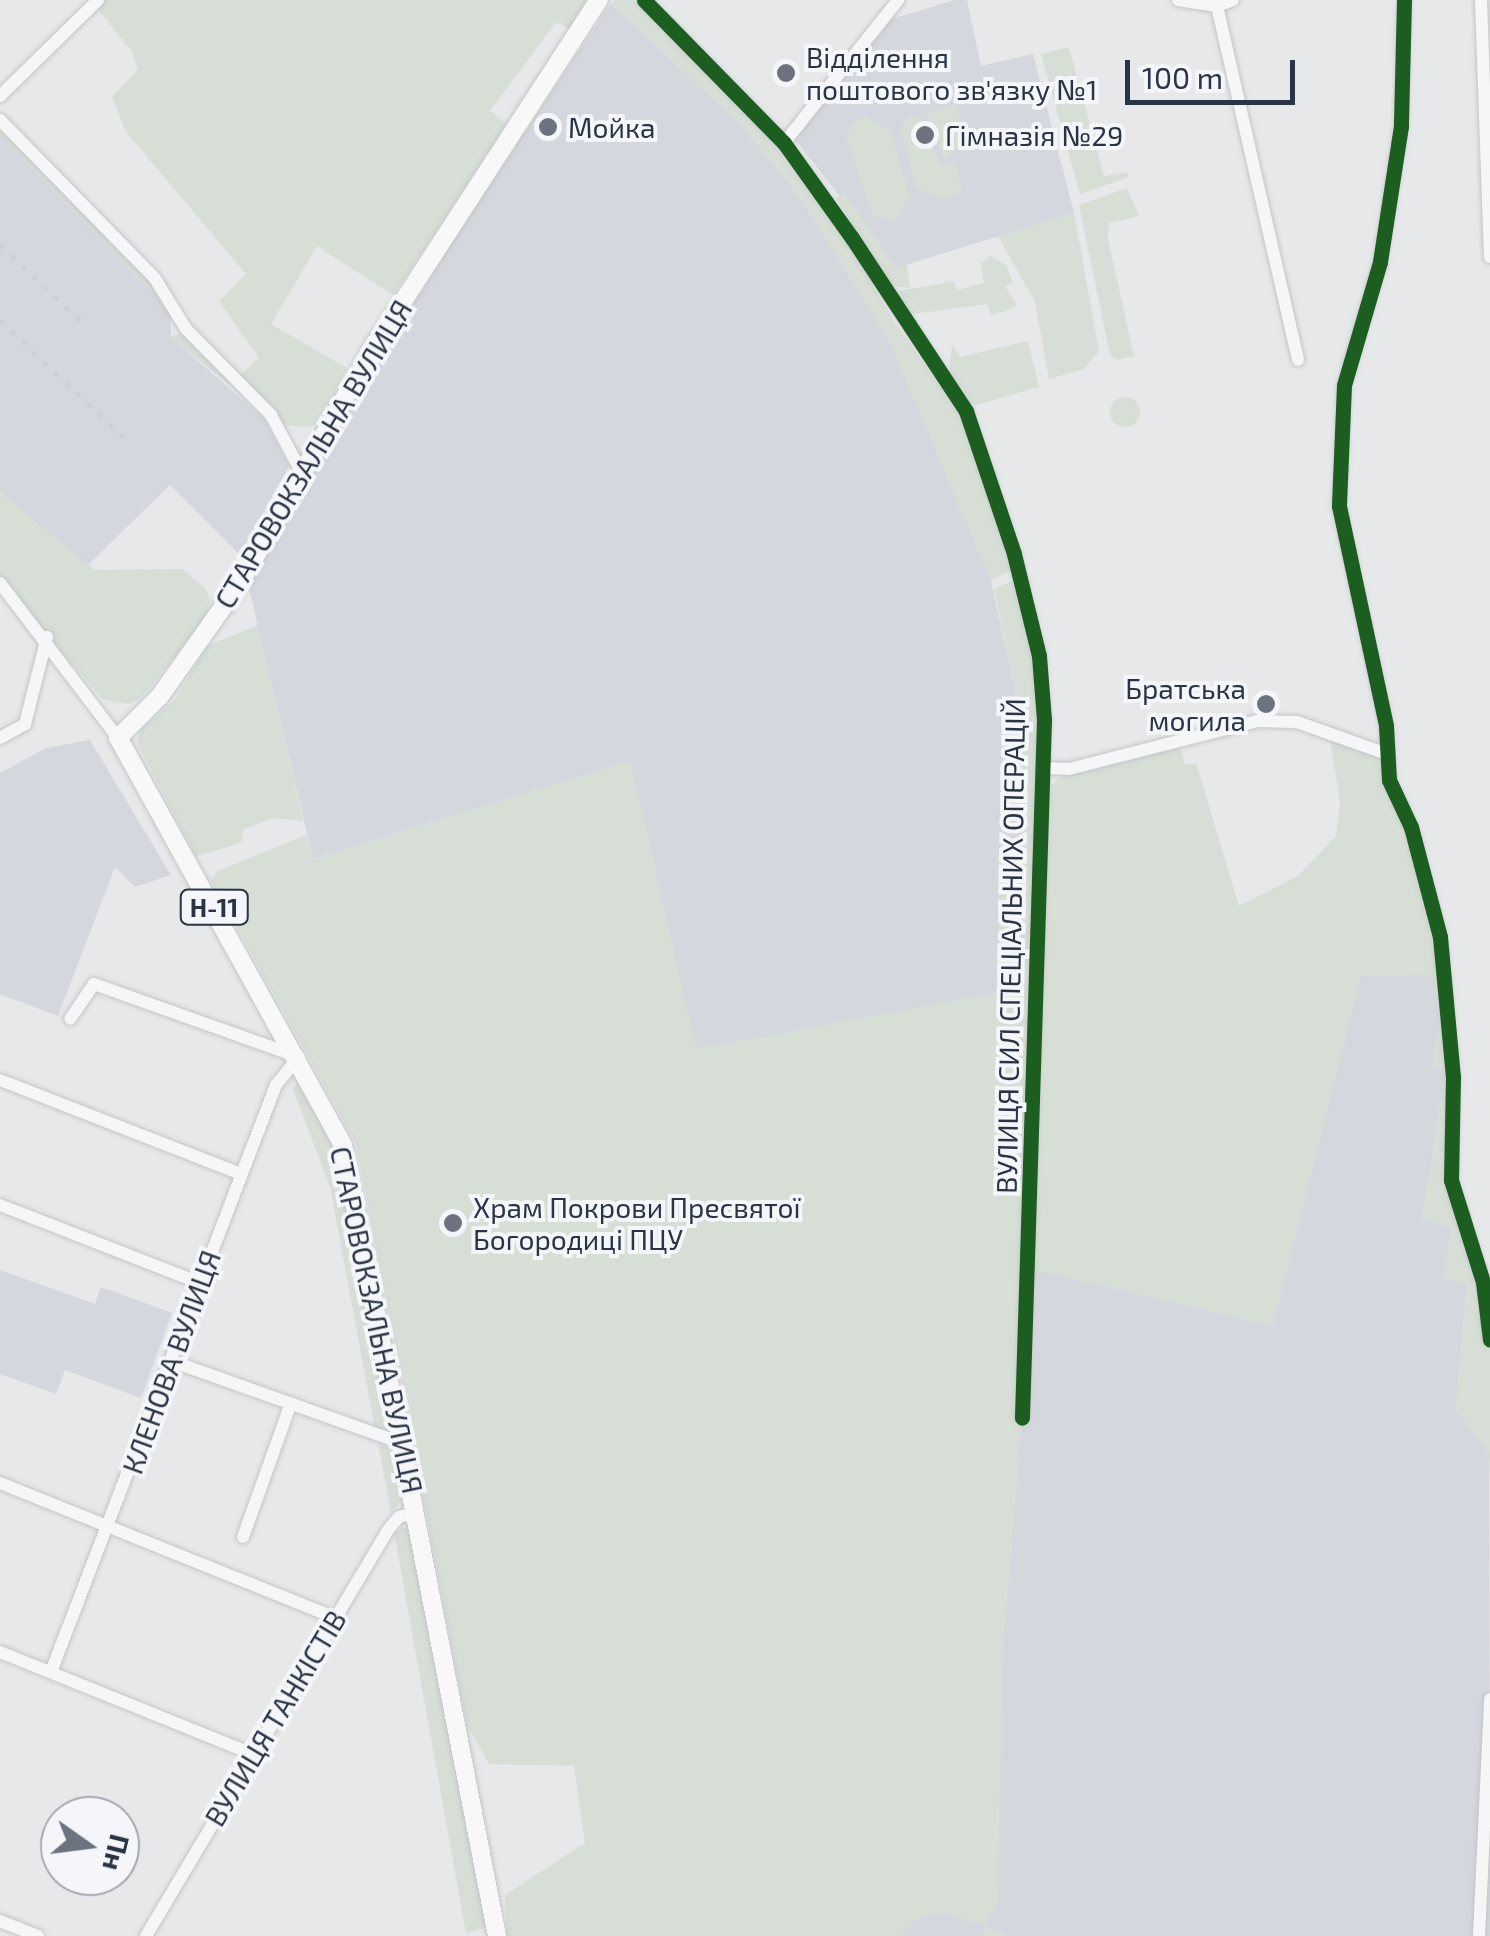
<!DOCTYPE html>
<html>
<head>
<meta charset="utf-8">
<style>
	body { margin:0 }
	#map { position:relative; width:1490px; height:1936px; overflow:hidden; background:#e6e8ea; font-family:"Exo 2",sans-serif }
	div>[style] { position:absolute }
	.built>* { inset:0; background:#d4d7dd }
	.green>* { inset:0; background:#d6ded6 }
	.round { border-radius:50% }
	.roads { filter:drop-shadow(0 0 2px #c4c6c8) drop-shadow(0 0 2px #c4c6c8) }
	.minor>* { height:12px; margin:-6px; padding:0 6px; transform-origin:6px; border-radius:6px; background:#f5f6f7 }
	.major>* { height:18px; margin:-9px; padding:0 9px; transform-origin:9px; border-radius:9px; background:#f8f8f8 }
	.rail>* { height:4px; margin-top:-2px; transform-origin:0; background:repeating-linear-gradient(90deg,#cecfd2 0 5px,transparent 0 15px) }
	.cycleway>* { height:15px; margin:-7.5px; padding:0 7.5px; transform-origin:7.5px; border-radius:7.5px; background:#1b5e20 }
	.dots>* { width:28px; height:28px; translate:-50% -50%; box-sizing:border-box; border:5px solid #f4f6f9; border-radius:50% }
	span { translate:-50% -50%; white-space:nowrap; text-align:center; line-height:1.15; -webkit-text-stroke:8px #f4f6f9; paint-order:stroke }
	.shield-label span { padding:2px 8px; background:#f4f6f9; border:2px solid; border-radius:8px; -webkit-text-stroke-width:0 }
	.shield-label { font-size:25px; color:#2b3445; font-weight:700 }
	.poi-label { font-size:28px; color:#2b3445 }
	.left { translate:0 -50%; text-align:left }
	.right { translate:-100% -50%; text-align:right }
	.street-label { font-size:28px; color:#2b3445 }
	.north { position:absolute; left:40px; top:1796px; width:100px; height:100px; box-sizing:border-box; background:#f4f6f9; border:2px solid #a4a8b1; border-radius:50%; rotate:104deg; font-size:28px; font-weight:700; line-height:40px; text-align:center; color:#2b3445 }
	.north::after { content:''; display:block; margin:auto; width:35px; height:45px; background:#6c737f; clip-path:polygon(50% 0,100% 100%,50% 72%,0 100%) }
	.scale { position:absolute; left:1125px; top:60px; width:170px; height:45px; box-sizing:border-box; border:5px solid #2b3445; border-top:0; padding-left:12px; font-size:30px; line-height:35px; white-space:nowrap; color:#2b3445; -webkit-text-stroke:8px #f4f6f9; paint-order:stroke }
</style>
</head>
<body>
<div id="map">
	<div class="built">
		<i style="clip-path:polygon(955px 0,967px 0,981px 66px,1033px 54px,1074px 213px,896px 268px,795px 139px,888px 20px)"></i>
		<i style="clip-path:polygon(611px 4px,742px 126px,800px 197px,889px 340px,949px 472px,991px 581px,1019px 708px,1023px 856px,997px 856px,1001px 992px,696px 1050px,630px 761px,313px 859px,248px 584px,372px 358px)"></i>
		<i style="clip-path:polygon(0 135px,170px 312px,171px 337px,264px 419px,289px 466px,240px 555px,170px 485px,87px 566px,0 492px)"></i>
		<i style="clip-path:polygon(90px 740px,171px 875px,135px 887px,115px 867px,58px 1016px,0 994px,0 773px,46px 748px)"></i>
		<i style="clip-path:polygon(1434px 974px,1439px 1019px,1433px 1068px,1446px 1071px,1422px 1218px,1452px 1228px,1443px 1278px,1467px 1284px,1456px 1410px,1489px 1452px,1490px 1936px,1006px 1936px,985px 1925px,984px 1936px,899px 1936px,916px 1919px,942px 1913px,984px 1924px,1028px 1268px,1273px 1326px,1361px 975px)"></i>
		<i style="clip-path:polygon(0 1270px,95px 1304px,101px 1287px,172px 1313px,141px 1398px,65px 1370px,56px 1394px,0 1374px)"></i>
	</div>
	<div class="green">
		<i style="clip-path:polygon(104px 0,589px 0,571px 30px,556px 22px,490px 111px,507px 125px,393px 295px,317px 246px,271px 324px,347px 368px,319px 424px,305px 427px,285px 425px,240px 375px,259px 358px,219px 301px,246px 274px,126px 132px,112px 97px,138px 70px,132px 52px,96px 7px)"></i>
		<i style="clip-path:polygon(615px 0,633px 0,751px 114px,849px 244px,894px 322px,960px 414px,1012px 569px,991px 581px,889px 341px,800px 197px,742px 126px,611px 4px)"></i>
		<i style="clip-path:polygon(1069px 47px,1104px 176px,1127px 172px,1129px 177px,1080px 194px,1041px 54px)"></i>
		<i style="clip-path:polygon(956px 104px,966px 140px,945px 160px,927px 113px)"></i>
		<i style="clip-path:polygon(921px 115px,940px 165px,956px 161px,962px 193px,941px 198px,917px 189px,901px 131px,906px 119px)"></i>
		<i style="clip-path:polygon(865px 117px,890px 130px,909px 196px,896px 222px,873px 216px,847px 141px,851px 123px)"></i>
		<i style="clip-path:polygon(0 125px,151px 279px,170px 312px,0 135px)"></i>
		<i style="clip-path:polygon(1127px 188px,1139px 216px,1109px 223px,1108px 239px,1134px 356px,1117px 360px,1110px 355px,1079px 205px)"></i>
		<i style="clip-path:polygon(844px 193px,896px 267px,907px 264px,910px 288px,890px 286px,836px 198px)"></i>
		<i style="clip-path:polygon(1074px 213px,1099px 351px,1084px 369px,1049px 379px,1035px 302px,998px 236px)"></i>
		<i style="clip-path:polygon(991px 256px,1006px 265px,1013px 283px,1005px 286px,1017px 305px,1006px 311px,991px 315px,987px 304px,913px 314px,894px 292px,954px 281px,957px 290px,984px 283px,981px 263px)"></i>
		<i style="clip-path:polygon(184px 332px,268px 416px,170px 337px)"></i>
		<i style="clip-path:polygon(1028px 341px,1039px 387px,976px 405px,964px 402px,948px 377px,952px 345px,960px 357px)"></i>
		<i class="round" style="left:1110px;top:397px;width:30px;height:30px"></i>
		<i style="clip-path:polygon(0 492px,95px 570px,182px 569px,205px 588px,210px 600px,204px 621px,142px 697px,129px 704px,104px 700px,0 583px)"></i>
		<i style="clip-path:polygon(1016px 579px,1035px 657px,1040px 721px,1022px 1418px,1002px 1663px,998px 1901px,985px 1924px,1006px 1936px,984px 1936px,984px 1924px,942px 1913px,916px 1919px,899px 1936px,507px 1936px,505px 1895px,585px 1843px,574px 1766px,489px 1764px,467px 1725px,356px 1143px,211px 880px,218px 871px,306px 835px,314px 859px,630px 761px,696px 1049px,1000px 992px,997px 855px,1023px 855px,1023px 777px,1019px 708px,994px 589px)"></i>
		<i style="clip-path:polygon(258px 625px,303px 821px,271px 818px,243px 830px,241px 843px,196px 856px,137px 743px,141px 729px,174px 701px,207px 646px)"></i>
		<i style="clip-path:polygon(1329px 733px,1384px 753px,1420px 859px,1447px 1004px,1451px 1180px,1473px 1246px,1490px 1340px,1490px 1480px,1489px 1452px,1456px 1410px,1467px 1284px,1443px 1278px,1452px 1228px,1422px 1218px,1446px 1071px,1433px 1069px,1439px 1019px,1433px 975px,1361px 976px,1273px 1326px,1032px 1269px,1050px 786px,1062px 776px,1180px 747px,1185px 765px,1196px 763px,1239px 906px,1298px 876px,1336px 836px,1340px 802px)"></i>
		<i style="clip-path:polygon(303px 1083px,334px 1137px,390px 1432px,375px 1429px,330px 1187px,292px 1087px)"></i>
		<i style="clip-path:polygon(378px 1443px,395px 1451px,406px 1497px,391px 1512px)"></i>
		<i style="clip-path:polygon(410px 1525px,488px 1927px,466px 1933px,394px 1532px)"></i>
	</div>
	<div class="roads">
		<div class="minor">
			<i style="left:644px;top:0;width:200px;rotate:45.6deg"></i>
			<i style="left:784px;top:143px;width:117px;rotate:54.4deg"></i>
			<i style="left:852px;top:238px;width:207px;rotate:56.6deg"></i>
			<i style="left:966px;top:411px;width:151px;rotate:71.4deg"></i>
			<i style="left:1014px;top:554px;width:105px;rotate:76.2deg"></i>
			<i style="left:1039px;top:656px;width:64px;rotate:85.5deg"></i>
			<i style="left:1044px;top:720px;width:698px;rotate:91.81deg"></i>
			<i style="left:1178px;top:0;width:39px;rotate:9deg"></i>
			<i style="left:1233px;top:0;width:17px;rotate:159deg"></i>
			<i style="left:1217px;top:6px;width:363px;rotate:77.1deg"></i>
			<i style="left:1404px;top:0;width:126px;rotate:91.4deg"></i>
			<i style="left:1401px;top:126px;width:138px;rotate:98.8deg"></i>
			<i style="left:1380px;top:262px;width:128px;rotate:106.3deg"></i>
			<i style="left:1344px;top:385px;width:121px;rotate:92.4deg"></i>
			<i style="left:1339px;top:506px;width:225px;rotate:77.9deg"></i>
			<i style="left:1386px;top:726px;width:54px;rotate:86.8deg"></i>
			<i style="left:1389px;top:780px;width:52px;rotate:64.9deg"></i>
			<i style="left:1411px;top:827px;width:114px;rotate:75.2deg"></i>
			<i style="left:1440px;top:937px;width:141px;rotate:84.7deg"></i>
			<i style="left:1453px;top:1077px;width:103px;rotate:91.1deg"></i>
			<i style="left:1451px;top:1180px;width:107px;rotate:72.6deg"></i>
			<i style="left:1483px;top:1282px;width:58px;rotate:83.1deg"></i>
			<i style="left:1481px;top:0;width:257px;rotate:88deg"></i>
			<i style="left:0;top:96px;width:137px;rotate:-44.4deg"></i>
			<i style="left:0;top:120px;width:220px;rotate:45.6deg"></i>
			<i style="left:154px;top:277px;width:61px;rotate:58.4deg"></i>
			<i style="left:186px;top:329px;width:121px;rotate:45.3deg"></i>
			<i style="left:271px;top:415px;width:70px;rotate:62deg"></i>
			<i style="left:784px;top:143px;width:183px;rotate:-51.4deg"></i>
			<i style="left:0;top:583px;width:195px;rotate:52.7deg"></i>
			<i style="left:0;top:738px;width:29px;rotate:-29deg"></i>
			<i style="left:25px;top:724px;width:90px;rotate:-75.8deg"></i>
			<i style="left:1044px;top:768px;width:25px;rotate:2deg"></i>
			<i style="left:1069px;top:769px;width:194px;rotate:-14.3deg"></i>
			<i style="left:1257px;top:721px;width:40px;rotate:1.4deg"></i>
			<i style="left:1297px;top:722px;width:92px;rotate:19.6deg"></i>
			<i style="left:0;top:1080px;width:259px;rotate:21.3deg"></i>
			<i style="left:0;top:1205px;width:215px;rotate:21.3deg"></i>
			<i style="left:174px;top:1362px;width:242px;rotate:19.6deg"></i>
			<i style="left:0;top:1483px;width:361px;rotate:21.9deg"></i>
			<i style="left:243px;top:1537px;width:142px;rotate:-70.3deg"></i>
			<i style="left:0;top:1652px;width:273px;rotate:22deg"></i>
			<i style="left:51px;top:1672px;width:629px;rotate:-69.03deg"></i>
			<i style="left:276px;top:1085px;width:36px;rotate:-51deg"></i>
			<i style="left:299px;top:1057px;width:218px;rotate:-160.4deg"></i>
			<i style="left:94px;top:984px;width:42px;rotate:124.4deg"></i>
			<i style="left:0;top:1921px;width:41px;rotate:21.5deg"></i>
			<i style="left:146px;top:1936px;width:473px;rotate:-59.2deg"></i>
			<i style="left:388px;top:1530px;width:17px;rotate:-50deg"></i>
			<i style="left:399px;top:1517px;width:18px;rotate:-16deg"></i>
			<i style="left:1479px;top:1936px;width:237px;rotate:-87.3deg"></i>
		</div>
		<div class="major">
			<i style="left:497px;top:1936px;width:806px;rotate:-101.02deg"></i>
			<i style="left:343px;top:1145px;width:465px;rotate:-118.9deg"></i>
			<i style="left:118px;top:738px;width:59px;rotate:-45deg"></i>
			<i style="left:160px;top:696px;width:142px;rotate:-54.7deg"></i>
			<i style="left:242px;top:580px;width:269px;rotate:-60.6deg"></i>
			<i style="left:374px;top:346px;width:413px;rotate:-57deg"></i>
		</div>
	</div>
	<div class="rail">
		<i style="left:0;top:245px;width:119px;rotate:43.6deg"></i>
		<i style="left:0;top:321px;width:176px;rotate:43.4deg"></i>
	</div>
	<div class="cycleway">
		<i style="left:644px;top:0;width:200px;rotate:45.6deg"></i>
		<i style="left:784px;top:143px;width:117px;rotate:54.4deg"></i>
		<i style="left:852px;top:238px;width:207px;rotate:56.6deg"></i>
		<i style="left:966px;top:411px;width:151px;rotate:71.4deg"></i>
		<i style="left:1014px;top:554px;width:105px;rotate:76.2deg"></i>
		<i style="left:1039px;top:656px;width:64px;rotate:85.5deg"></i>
		<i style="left:1044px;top:720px;width:698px;rotate:91.81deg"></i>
		<i style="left:1404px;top:0;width:126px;rotate:91.4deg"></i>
		<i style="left:1401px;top:126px;width:138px;rotate:98.8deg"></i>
		<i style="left:1380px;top:262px;width:128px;rotate:106.3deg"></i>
		<i style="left:1344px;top:385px;width:121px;rotate:92.4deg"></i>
		<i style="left:1339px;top:506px;width:225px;rotate:77.9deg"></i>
		<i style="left:1386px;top:726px;width:54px;rotate:86.8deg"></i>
		<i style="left:1389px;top:780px;width:52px;rotate:64.9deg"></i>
		<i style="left:1411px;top:827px;width:114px;rotate:75.2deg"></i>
		<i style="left:1440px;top:937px;width:141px;rotate:84.7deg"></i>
		<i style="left:1453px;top:1077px;width:103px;rotate:91.1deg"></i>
		<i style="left:1451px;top:1180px;width:107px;rotate:72.6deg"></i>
		<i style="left:1483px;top:1282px;width:58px;rotate:83.1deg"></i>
	</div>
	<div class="dots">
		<i style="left:786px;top:73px;background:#6c737f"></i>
		<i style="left:548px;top:127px;background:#6c737f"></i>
		<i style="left:925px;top:135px;background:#6c737f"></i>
		<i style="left:1266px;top:704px;background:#6c737f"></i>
		<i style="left:453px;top:1223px;background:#6c737f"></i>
	</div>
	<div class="shield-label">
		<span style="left:214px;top:907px">Н-11</span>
	</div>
	<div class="poi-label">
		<span class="left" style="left:806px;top:73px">Відділення<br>поштового зв'язку №1</span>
		<span class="left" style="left:568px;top:127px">Мойка</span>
		<span class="left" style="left:945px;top:135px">Гімназія №29</span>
		<span class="right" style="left:1246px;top:704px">Братська<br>могила</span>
		<span class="left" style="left:473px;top:1223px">Храм Покрови Пресвятої<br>Богородиці ПЦУ</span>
	</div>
	<div class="street-label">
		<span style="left:313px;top:454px;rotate:-59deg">СТАРОВОКЗАЛЬНА ВУЛИЦЯ</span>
		<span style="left:1010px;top:946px;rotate:-89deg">ВУЛИЦЯ СИЛ СПЕЦІАЛЬНИХ ОПЕРАЦІЙ</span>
		<span style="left:377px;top:1320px;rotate:78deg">СТАРОВОКЗАЛЬНА ВУЛИЦЯ</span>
		<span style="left:171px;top:1362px;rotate:-70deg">КЛЕНОВА ВУЛИЦЯ</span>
		<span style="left:275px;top:1718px;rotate:-59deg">ВУЛИЦЯ ТАНКІСТІВ</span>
	</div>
	<div class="north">Пн</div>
	<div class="scale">100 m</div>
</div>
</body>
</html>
